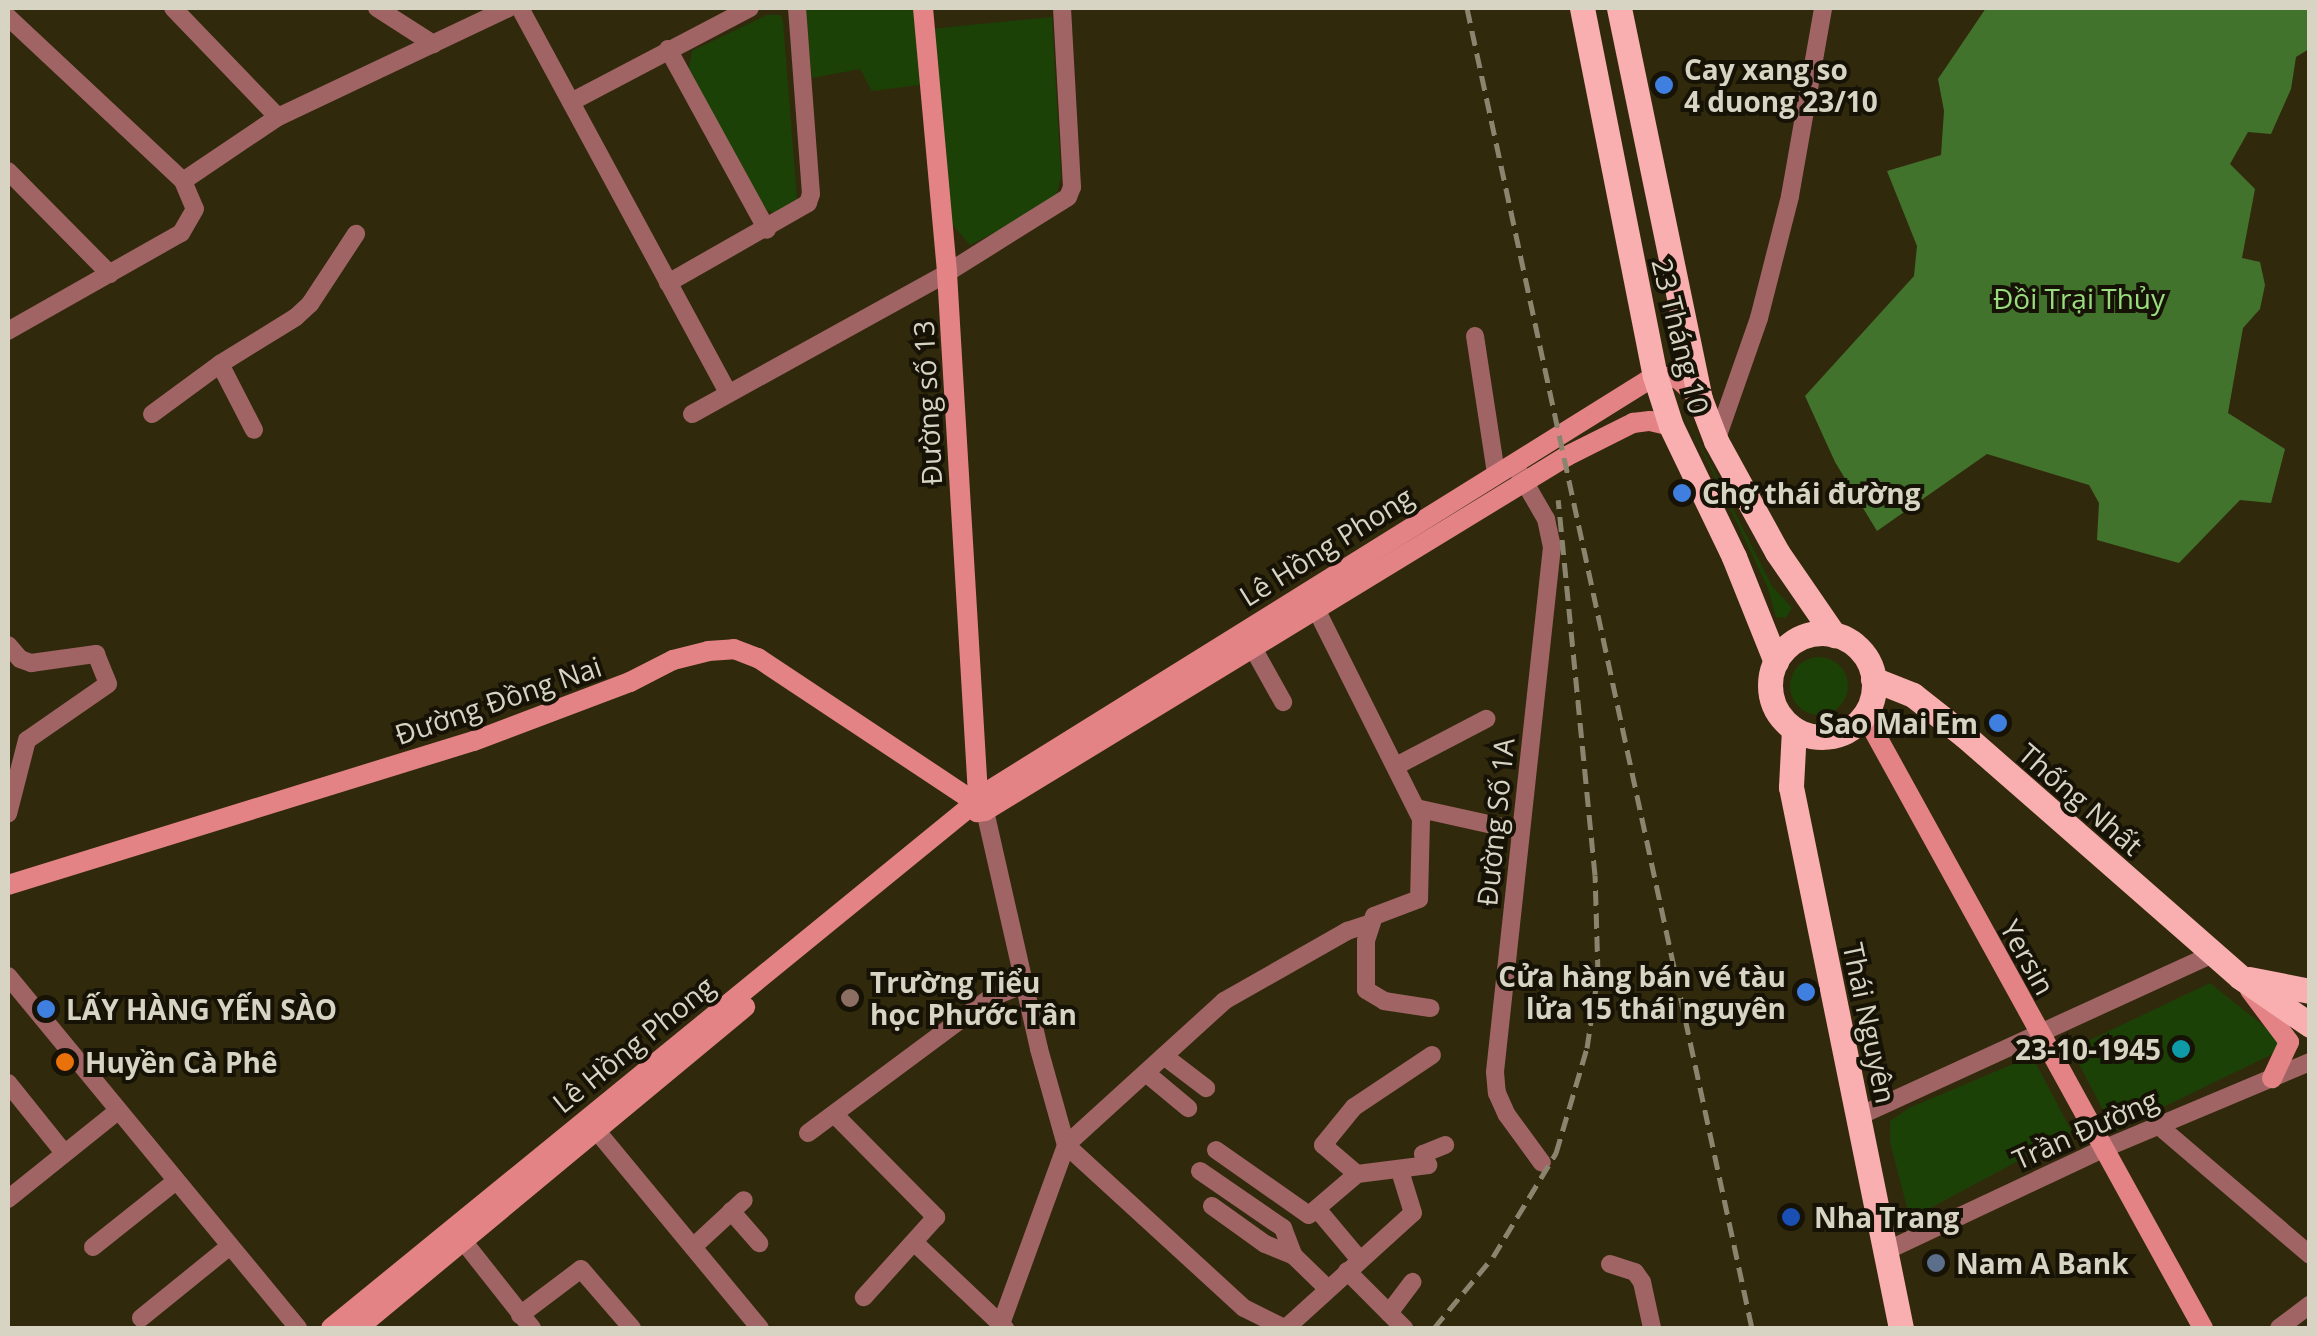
<!DOCTYPE html>
<html>
<head>
<meta charset="utf-8">
<style>
	body { margin:0 }
	#map { position:relative; width:2317px; height:1336px; overflow:hidden; background:#31290c; font-family:"Open Sans",sans-serif }
	div>[style] { position:absolute }
	.green>* { inset:0; background:#1c4107 }
	.round { border-radius:50% }
	.forest>* { inset:0; background:#42732d }
	.street>* { height:18px; margin:-9px; padding:0 9px; transform-origin:9px; border-radius:9px; background:#a06465 }
	.secondary>* { height:20px; margin:-10px; padding:0 10px; transform-origin:10px; border-radius:10px; background:#e38386 }
	.primary>* { height:25px; margin:-12.5px; padding:0 12.5px; transform-origin:12.5px; border-radius:12.5px; background:#f9aeaf }
	.primary>.ring { margin:-12.5px; padding:0; box-sizing:content-box; background:none; border:25px solid #f9aeaf; border-radius:50% }
	.rail>* { height:5px; margin-top:-2.5px; transform-origin:0; background:repeating-linear-gradient(90deg,#8b856f 0 15px,transparent 0 23px) }
	.dots>* { width:28px; height:28px; translate:-50% -50%; box-sizing:border-box; border:5px solid #161206; border-radius:50% }
	span { translate:-50% -50%; white-space:nowrap; text-align:center; line-height:1.15; -webkit-text-stroke:8px #161206; paint-order:stroke }
	.poi-label { font-size:28px; color:#d8d4c3; font-weight:700 }
	.left { translate:0 -50%; text-align:left }
	.right { translate:-100% -50%; text-align:right }
	.park-label { font-size:28px; color:#99dd7e }
	.street-label { font-size:28px; color:#d8d4c3 }
	.frame { position:absolute; inset:0; border:10px solid #d8d4c3; pointer-events:none }
</style>
</head>
<body>
<div id="map">
	<div class="green">
		<i style="clip-path:polygon(805px 8px,914px 8px,920px 85px,872px 91px,860px 69px,812px 78px)"></i>
		<i style="clip-path:polygon(767px 15px,781px 15px,783px 22px,797px 199px,773px 213px,764px 208px,688px 71px,692px 51px)"></i>
		<i style="clip-path:polygon(1052px 17px,1061px 176px,1055px 202px,970px 245px,949px 221px,929px 29px)"></i>
		<i style="clip-path:polygon(1680px 404px,1772px 586px,1792px 608px,1786px 618px,1776px 617px,1768px 588px)"></i>
		<i class="round" style="left:1790px;top:657px;width:58px;height:58px"></i>
		<i style="clip-path:polygon(2210px 983px,2289px 1046px,2114px 1131px,2071px 1049px)"></i>
		<i style="clip-path:polygon(2032px 1056px,2072px 1132px,1910px 1219px,1890px 1142px,1890px 1121px,1909px 1108px)"></i>
	</div>
	<div class="forest">
		<i style="clip-path:polygon(1986px 8px,2309px 8px,2309px 49px,2296px 57px,2291px 89px,2271px 134px,2248px 132px,2230px 164px,2255px 189px,2242px 258px,2260px 262px,2265px 285px,2260px 309px,2243px 328px,2228px 413px,2285px 449px,2271px 503px,2240px 500px,2179px 563px,2097px 540px,2099px 503px,2089px 485px,1987px 454px,1877px 531px,1835px 462px,1805px 396px,1914px 276px,1917px 246px,1887px 171px,1941px 155px,1944px 111px,1938px 79px)"></i>
	</div>
	<div class="street">
		<i style="left:173px;top:8px;width:151px;rotate:46.1deg"></i>
		<i style="left:377px;top:8px;width:67px;rotate:32.7deg"></i>
		<i style="left:520px;top:8px;width:438px;rotate:61.6deg"></i>
		<i style="left:8px;top:17px;width:240px;rotate:43.1deg"></i>
		<i style="left:183px;top:181px;width:30px;rotate:67deg"></i>
		<i style="left:195px;top:209px;width:28px;rotate:120deg"></i>
		<i style="left:181px;top:233px;width:199px;rotate:150.5deg"></i>
		<i style="left:668px;top:49px;width:206px;rotate:61.3deg"></i>
		<i style="left:571px;top:102px;width:202px;rotate:-27.7deg"></i>
		<i style="left:8px;top:171px;width:145px;rotate:45.3deg"></i>
		<i style="left:183px;top:181px;width:115px;rotate:-34deg"></i>
		<i style="left:278px;top:117px;width:255px;rotate:-25.3deg"></i>
		<i style="left:668px;top:283px;width:161px;rotate:-29.7deg"></i>
		<i style="left:808px;top:203px;width:9px;rotate:-72deg"></i>
		<i style="left:811px;top:194px;width:187px;rotate:-94.3deg"></i>
		<i style="left:1475px;top:336px;width:139px;rotate:81.3deg"></i>
		<i style="left:220px;top:364px;width:74px;rotate:62.7deg"></i>
		<i style="left:152px;top:414px;width:84px;rotate:-36.3deg"></i>
		<i style="left:220px;top:364px;width:89px;rotate:-31.7deg"></i>
		<i style="left:296px;top:317px;width:19px;rotate:-43deg"></i>
		<i style="left:310px;top:304px;width:84px;rotate:-56.7deg"></i>
		<i style="left:692px;top:414px;width:291px;rotate:-28.9deg"></i>
		<i style="left:947px;top:273px;width:143px;rotate:-32.1deg"></i>
		<i style="left:1068px;top:197px;width:11px;rotate:-68deg"></i>
		<i style="left:1072px;top:187px;width:179px;rotate:-93.2deg"></i>
		<i style="left:1716px;top:441px;width:130px;rotate:-70.7deg"></i>
		<i style="left:1759px;top:318px;width:126px;rotate:-75.7deg"></i>
		<i style="left:1790px;top:196px;width:191px;rotate:-80deg"></i>
		<i style="left:1517px;top:469px;width:58px;rotate:59.9deg"></i>
		<i style="left:1546px;top:519px;width:29px;rotate:78deg"></i>
		<i style="left:1552px;top:547px;width:528px;rotate:96.2deg"></i>
		<i style="left:1495px;top:1072px;width:21px;rotate:85deg"></i>
		<i style="left:1497px;top:1093px;width:24px;rotate:66deg"></i>
		<i style="left:1507px;top:1115px;width:59px;rotate:53.9deg"></i>
		<i style="left:1316px;top:609px;width:235px;rotate:63.4deg"></i>
		<i style="left:1421px;top:819px;width:80px;rotate:91.4deg"></i>
		<i style="left:1419px;top:899px;width:48px;rotate:159.3deg"></i>
		<i style="left:1374px;top:916px;width:26px;rotate:108deg"></i>
		<i style="left:1366px;top:941px;width:49px;rotate:90deg"></i>
		<i style="left:1366px;top:990px;width:21px;rotate:31deg"></i>
		<i style="left:1384px;top:1001px;width:47px;rotate:8.7deg"></i>
		<i style="left:8px;top:645px;width:18px;rotate:49deg"></i>
		<i style="left:20px;top:659px;width:12px;rotate:20deg"></i>
		<i style="left:31px;top:663px;width:66px;rotate:-7.9deg"></i>
		<i style="left:96px;top:654px;width:32px;rotate:68deg"></i>
		<i style="left:108px;top:684px;width:98px;rotate:145.3deg"></i>
		<i style="left:27px;top:740px;width:76px;rotate:104.4deg"></i>
		<i style="left:1253px;top:648px;width:62px;rotate:60.9deg"></i>
		<i style="left:1396px;top:766px;width:102px;rotate:-27.6deg"></i>
		<i style="left:1416px;top:808px;width:107px;rotate:12.5deg"></i>
		<i style="left:985px;top:811px;width:244px;rotate:77.2deg"></i>
		<i style="left:1039px;top:1049px;width:100px;rotate:74.3deg"></i>
		<i style="left:1066px;top:1145px;width:241px;rotate:42.5deg"></i>
		<i style="left:1244px;top:1308px;width:45px;rotate:26.6deg"></i>
		<i style="left:8px;top:976px;width:456px;rotate:50.5deg"></i>
		<i style="left:1432px;top:1055px;width:94px;rotate:146.3deg"></i>
		<i style="left:1354px;top:1107px;width:49px;rotate:129.2deg"></i>
		<i style="left:1323px;top:1145px;width:45px;rotate:40.5deg"></i>
		<i style="left:1357px;top:1174px;width:72px;rotate:-7.2deg"></i>
		<i style="left:1428px;top:1165px;width:12px;rotate:-114deg"></i>
		<i style="left:1423px;top:1154px;width:24px;rotate:-22deg"></i>
		<i style="left:1164px;top:1056px;width:53px;rotate:37.3deg"></i>
		<i style="left:1146px;top:1073px;width:55px;rotate:39.8deg"></i>
		<i style="left:8px;top:1083px;width:90px;rotate:51.3deg"></i>
		<i style="left:835px;top:1115px;width:144px;rotate:45.3deg"></i>
		<i style="left:936px;top:1217px;width:108px;rotate:132deg"></i>
		<i style="left:1859px;top:1116px;width:389px;rotate:-24.6deg"></i>
		<i style="left:2159px;top:1126px;width:199px;rotate:40.5deg"></i>
		<i style="left:596px;top:1130px;width:257px;rotate:50.4deg"></i>
		<i style="left:808px;top:1133px;width:227px;rotate:-36.6deg"></i>
		<i style="left:990px;top:998px;width:37px;rotate:-22deg"></i>
		<i style="left:1216px;top:1150px;width:113px;rotate:35deg"></i>
		<i style="left:1309px;top:1215px;width:63px;rotate:-40.5deg"></i>
		<i style="left:1200px;top:1171px;width:101px;rotate:34.5deg"></i>
		<i style="left:1283px;top:1228px;width:30px;rotate:69deg"></i>
		<i style="left:1294px;top:1256px;width:47px;rotate:44.1deg"></i>
		<i style="left:8px;top:1199px;width:141px;rotate:-38.7deg"></i>
		<i style="left:1212px;top:1206px;width:65px;rotate:35.6deg"></i>
		<i style="left:1265px;top:1244px;width:31px;rotate:22deg"></i>
		<i style="left:1318px;top:1210px;width:65px;rotate:50deg"></i>
		<i style="left:731px;top:1211px;width:43px;rotate:48.8deg"></i>
		<i style="left:464px;top:1242px;width:110px;rotate:51.7deg"></i>
		<i style="left:915px;top:1243px;width:124px;rotate:43.4deg"></i>
		<i style="left:93px;top:1247px;width:106px;rotate:-38.5deg"></i>
		<i style="left:693px;top:1247px;width:69px;rotate:-42.7deg"></i>
		<i style="left:1886px;top:1251px;width:240px;rotate:-25.2deg"></i>
		<i style="left:2103px;top:1149px;width:225px;rotate:-22.8deg"></i>
		<i style="left:1610px;top:1264px;width:26px;rotate:18deg"></i>
		<i style="left:1635px;top:1272px;width:12px;rotate:55deg"></i>
		<i style="left:1642px;top:1282px;width:47px;rotate:77.7deg"></i>
		<i style="left:1347px;top:1271px;width:81px;rotate:45deg"></i>
		<i style="left:1389px;top:1313px;width:39px;rotate:-53deg"></i>
		<i style="left:520px;top:1315px;width:76px;rotate:-37deg"></i>
		<i style="left:581px;top:1269px;width:78px;rotate:49.2deg"></i>
		<i style="left:141px;top:1318px;width:114px;rotate:-39deg"></i>
		<i style="left:1001px;top:1324px;width:190px;rotate:-70deg"></i>
		<i style="left:1066px;top:1145px;width:214px;rotate:-42.3deg"></i>
		<i style="left:1224px;top:1001px;width:142px;rotate:-29.6deg"></i>
		<i style="left:1347px;top:931px;width:23px;rotate:-18deg"></i>
		<i style="left:1286px;top:1328px;width:171px;rotate:-42.2deg"></i>
		<i style="left:1413px;top:1213px;width:44px;rotate:-107.2deg"></i>
		<i style="left:2279px;top:1328px;width:39px;rotate:-37deg"></i>
	</div>
	<div class="secondary">
		<i style="left:923px;top:8px;width:266px;rotate:84.8deg"></i>
		<i style="left:947px;top:273px;width:523px;rotate:86.6deg"></i>
		<i style="left:1865px;top:715px;width:700px;rotate:61.13deg"></i>
		<i style="left:982px;top:795px;width:793px;rotate:-31.91deg"></i>
		<i style="left:1655px;top:376px;width:22px;rotate:5deg"></i>
		<i style="left:1677px;top:378px;width:31px;rotate:42deg"></i>
		<i style="left:972px;top:805px;width:9px;rotate:54deg"></i>
		<i style="left:977px;top:812px;width:8px;rotate:-7deg"></i>
		<i style="left:985px;top:811px;width:682px;rotate:-31.38deg"></i>
		<i style="left:1567px;top:456px;width:74px;rotate:-26.6deg"></i>
		<i style="left:1633px;top:423px;width:17px;rotate:-7deg"></i>
		<i style="left:1650px;top:421px;width:22px;rotate:13deg"></i>
		<i style="left:8px;top:885px;width:488px;rotate:-17.2deg"></i>
		<i style="left:474px;top:741px;width:167px;rotate:-20.7deg"></i>
		<i style="left:630px;top:682px;width:48px;rotate:-27.1deg"></i>
		<i style="left:673px;top:660px;width:36px;rotate:-14deg"></i>
		<i style="left:708px;top:651px;width:26px;rotate:-4deg"></i>
		<i style="left:734px;top:649px;width:26px;rotate:21deg"></i>
		<i style="left:758px;top:658px;width:257px;rotate:33.6deg"></i>
		<i style="left:2250px;top:990px;width:65px;rotate:53.1deg"></i>
		<i style="left:2289px;top:1042px;width:40px;rotate:115deg"></i>
		<i style="left:331px;top:1328px;width:827px;rotate:-39.21deg"></i>
		<i style="left:972px;top:805px;width:12px;rotate:-59deg"></i>
		<i style="left:358px;top:1328px;width:503px;rotate:-39.67deg"></i>
	</div>
	<div class="primary">
		<i style="left:1582px;top:8px;width:375px;rotate:78.8deg"></i>
		<i style="left:1655px;top:376px;width:52px;rotate:72.3deg"></i>
		<i style="left:1671px;top:426px;width:145px;rotate:64.3deg"></i>
		<i style="left:1734px;top:557px;width:113px;rotate:68.2deg"></i>
		<i style="left:1619px;top:8px;width:399px;rotate:78.3deg"></i>
		<i style="left:1700px;top:399px;width:45px;rotate:69.1deg"></i>
		<i style="left:1716px;top:441px;width:127px;rotate:61.2deg"></i>
		<i style="left:1777px;top:552px;width:101px;rotate:55.5deg"></i>
		<i class="ring" style="left:1770px;top:633px;width:79px;height:79px"></i>
		<i style="left:1873px;top:679px;width:43px;rotate:21.8deg"></i>
		<i style="left:1913px;top:695px;width:66px;rotate:38.3deg"></i>
		<i style="left:1965px;top:736px;width:366px;rotate:41.2deg"></i>
		<i style="left:2240px;top:977px;width:85px;rotate:34.4deg"></i>
		<i style="left:1794px;top:729px;width:58px;rotate:93deg"></i>
		<i style="left:1791px;top:787px;width:552px;rotate:78.51deg"></i>
		<i style="left:2249px;top:979px;width:62px;rotate:11.1deg"></i>
	</div>
	<div class="rail">
		<i style="left:1467px;top:8px;width:1350px;rotate:77.82deg"></i>
		<i style="left:1434px;top:1328px;width:92px;rotate:-50.3deg"></i>
		<i style="left:1493px;top:1257px;width:122px;rotate:-58.8deg"></i>
		<i style="left:1556px;top:1153px;width:109px;rotate:-73.6deg"></i>
		<i style="left:1587px;top:1048px;width:75px;rotate:-81.5deg"></i>
		<i style="left:1598px;top:974px;width:99px;rotate:-91.7deg"></i>
		<i style="left:1595px;top:875px;width:377px;rotate:-95.6deg"></i>
	</div>
	<div class="dots">
		<i style="left:1664px;top:85px;background:#3f7fe0"></i>
		<i style="left:1682px;top:493px;background:#3f7fe0"></i>
		<i style="left:1998px;top:723px;background:#3f7fe0"></i>
		<i style="left:1806px;top:992px;background:#3f7fe0"></i>
		<i style="left:850px;top:998px;background:#8d6e63"></i>
		<i style="left:46px;top:1009px;background:#3f7fe0"></i>
		<i style="left:2181px;top:1049px;background:#0f9aa8"></i>
		<i style="left:65px;top:1062px;background:#e8710a"></i>
		<i style="left:1791px;top:1217px;background:#1a4fb4"></i>
		<i style="left:1936px;top:1263px;background:#5c6f8a"></i>
	</div>
	<div class="poi-label">
		<span class="left" style="left:1684px;top:85px">Cay xang so<br>4 duong 23/10</span>
		<span class="left" style="left:1702px;top:493px">Chợ thái đường</span>
		<span class="right" style="left:1978px;top:723px">Sao Mai Em</span>
		<span class="right" style="left:1786px;top:992px">Cửa hàng bán vé tàu<br>lửa 15 thái nguyên</span>
		<span class="left" style="left:870px;top:998px">Trường Tiểu<br>học Phước Tân</span>
		<span class="left" style="left:66px;top:1009px">LẤY HÀNG YẾN SÀO</span>
		<span class="right" style="left:2161px;top:1049px">23-10-1945</span>
		<span class="left" style="left:85px;top:1062px">Huyền Cà Phê</span>
		<span class="left" style="left:1814px;top:1217px">Nha Trang</span>
		<span class="left" style="left:1956px;top:1263px">Nam A Bank</span>
	</div>
	<div class="park-label">
		<span style="left:2079px;top:298px">Đồi Trại Thủy</span>
	</div>
	<div class="street-label">
		<span style="left:1681px;top:336px;rotate:76deg">23 Tháng 10</span>
		<span style="left:927px;top:403px;rotate:-93deg">Đường số 13</span>
		<span style="left:1326px;top:546px;rotate:-32deg">Lê Hồng Phong</span>
		<span style="left:498px;top:700px;rotate:-19deg">Đường Đồng Nai</span>
		<span style="left:2081px;top:799px;rotate:41deg">Thống Nhất</span>
		<span style="left:1495px;top:822px;rotate:-84deg">Đường Số 1A</span>
		<span style="left:2028px;top:957px;rotate:61deg">Yersin</span>
		<span style="left:1870px;top:1023px;rotate:78deg">Thái Nguyên</span>
		<span style="left:633px;top:1044px;rotate:-39deg">Lê Hồng Phong</span>
		<span style="left:2085px;top:1129px;rotate:-24deg">Trần Đường</span>
	</div>
	<div class="frame"></div>
</div>
</body>
</html>
